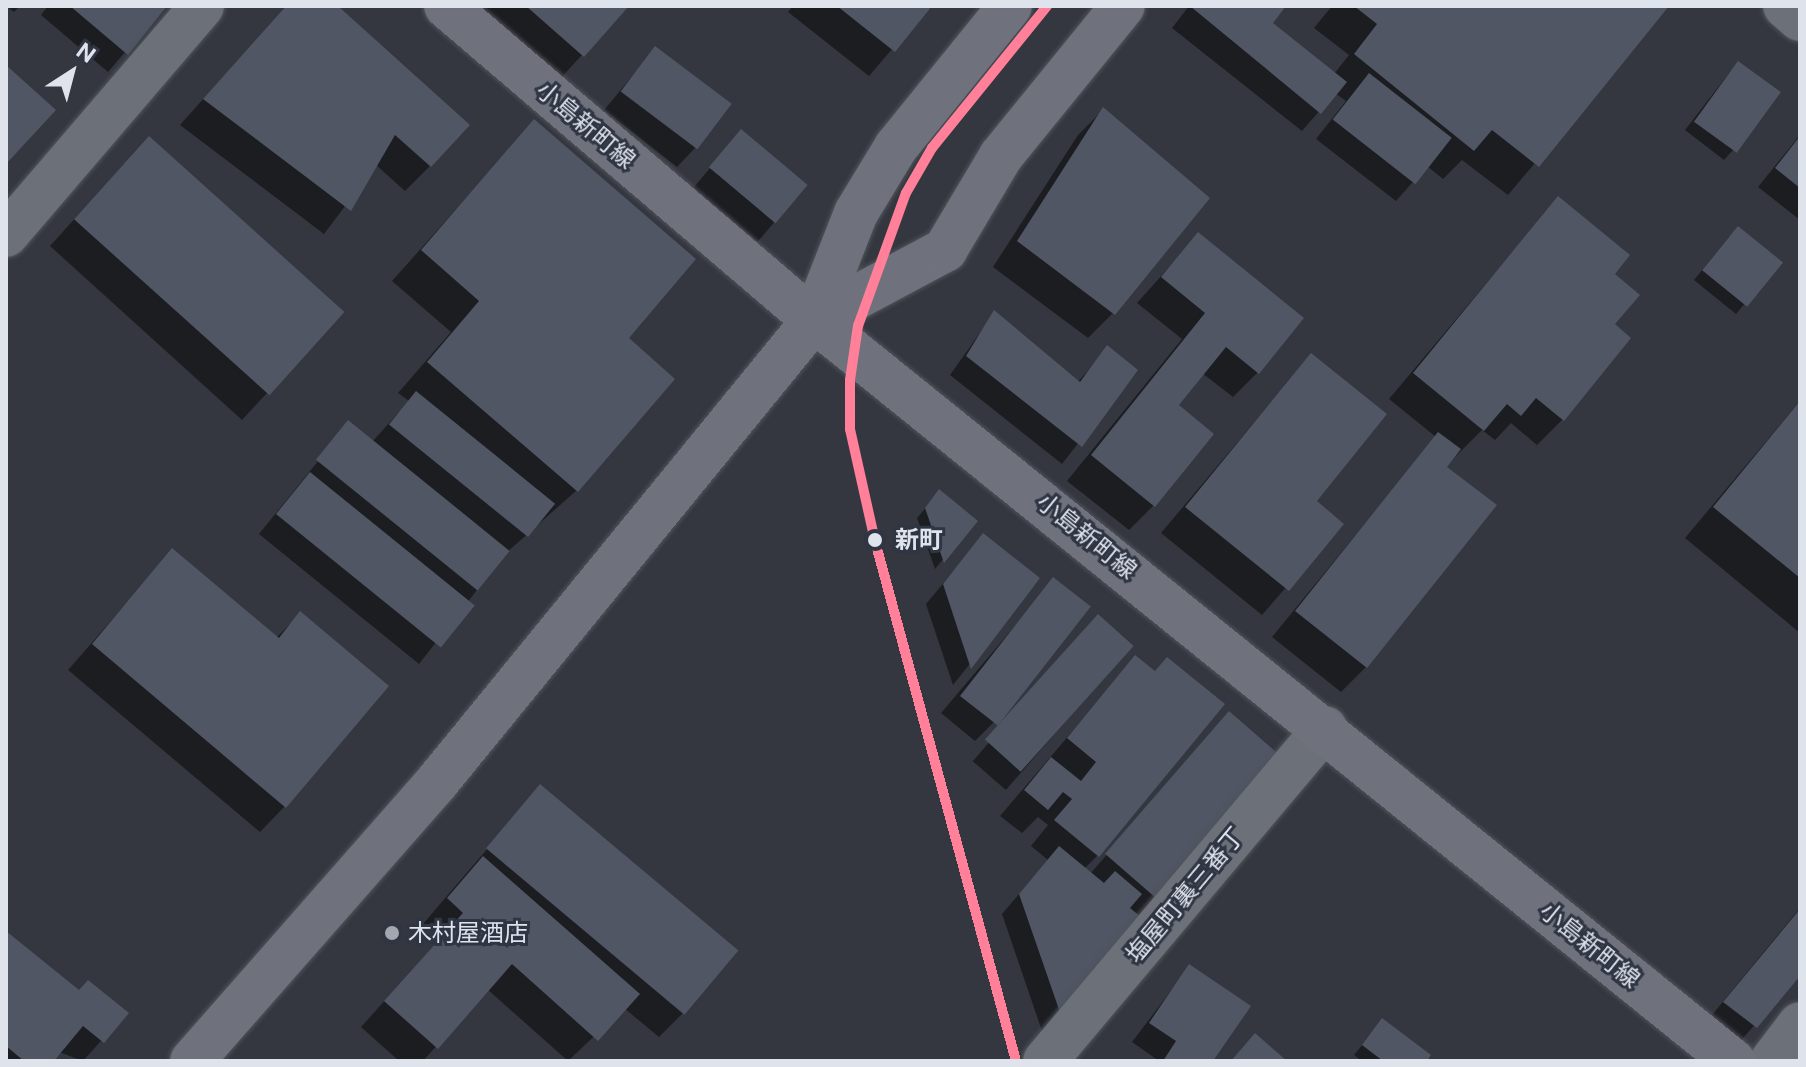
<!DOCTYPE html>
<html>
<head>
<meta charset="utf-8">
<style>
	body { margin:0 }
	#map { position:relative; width:1806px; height:1067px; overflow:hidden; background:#34373f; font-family:"Public Sans","Noto Sans JP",sans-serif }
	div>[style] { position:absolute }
	.shadow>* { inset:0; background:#0007; transform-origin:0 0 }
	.building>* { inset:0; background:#505664; transform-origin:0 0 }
	.roads { filter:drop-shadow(0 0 2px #50535a) drop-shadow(0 0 2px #50535a) }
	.street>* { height:44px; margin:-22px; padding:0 22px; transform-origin:22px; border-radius:22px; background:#6c7079 }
	.secondary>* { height:44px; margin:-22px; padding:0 22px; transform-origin:22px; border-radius:22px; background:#6f727c }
	.tram-1>* { height:10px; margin:-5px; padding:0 5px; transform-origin:5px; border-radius:5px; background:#ff8098 }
	.dots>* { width:22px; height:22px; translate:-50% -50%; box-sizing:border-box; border:4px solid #2f3543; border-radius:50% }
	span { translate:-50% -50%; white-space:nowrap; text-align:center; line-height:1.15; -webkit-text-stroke:6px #2f3543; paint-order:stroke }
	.street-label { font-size:24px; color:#dfe3ec }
	.stop-label { font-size:24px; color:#dfe3ec; font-weight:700 }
	.left { translate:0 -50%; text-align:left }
	.poi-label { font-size:24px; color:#dfe3ec }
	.frame { position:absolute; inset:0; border:8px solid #dfe3ec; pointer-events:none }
	.north { position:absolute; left:32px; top:32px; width:80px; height:80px; -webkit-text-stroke:6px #2f3543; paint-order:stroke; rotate:36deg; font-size:22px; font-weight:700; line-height:32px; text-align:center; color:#dfe3ec }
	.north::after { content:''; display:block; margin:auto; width:28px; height:36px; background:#dfe3ec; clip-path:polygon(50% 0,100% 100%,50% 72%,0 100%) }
</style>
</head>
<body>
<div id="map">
	<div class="shadow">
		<i style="clip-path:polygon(6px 6px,20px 6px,14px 12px)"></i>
		<i style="clip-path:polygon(48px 6px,164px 6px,108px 72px,41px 15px)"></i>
		<i style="clip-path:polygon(286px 6px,335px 6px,430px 166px,405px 191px,376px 165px,324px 234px,180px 125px)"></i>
		<i style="clip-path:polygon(472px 6px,627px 6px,558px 81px)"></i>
		<i style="clip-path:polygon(793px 6px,929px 6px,869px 76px,788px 12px)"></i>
		<i style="clip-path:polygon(1189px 6px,1283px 6px,1270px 23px,1334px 74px,1349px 55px,1314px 28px,1332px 6px,1667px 6px,1508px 195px,1462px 160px,1443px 179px,1427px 166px,1396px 201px,1316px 139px,1346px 101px,1335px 93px,1302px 131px,1172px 28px)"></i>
		<i style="clip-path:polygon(656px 48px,695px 148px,677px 167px,604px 110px)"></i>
		<i style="clip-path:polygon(1730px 72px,1733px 150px,1724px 160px,1685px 130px)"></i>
		<i style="clip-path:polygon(1103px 110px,1113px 313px,1088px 338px,993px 267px,1078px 135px)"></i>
		<i style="clip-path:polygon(534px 122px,626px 338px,577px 490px,506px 553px,419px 664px,259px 534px,349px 423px,372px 442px,409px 401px,398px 393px,451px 332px,392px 281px)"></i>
		<i style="left:741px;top:131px;width:84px;height:74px;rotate:40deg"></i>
		<i style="clip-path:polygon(1800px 135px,1800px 220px,1758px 187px)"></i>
		<i style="clip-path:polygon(124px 164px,341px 313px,242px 420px,50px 246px)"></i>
		<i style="clip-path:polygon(1558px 198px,1612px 274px,1612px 324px,1562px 420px,1537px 445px,1511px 423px,1495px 440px,1482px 430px,1445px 467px,1366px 667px,1341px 692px,1272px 637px,1436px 437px,1389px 399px)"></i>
		<i style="clip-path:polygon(1198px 235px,1258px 372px,1233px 397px,1202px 373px,1176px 405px,1154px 505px,1129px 530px,1067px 481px,1182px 339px,1137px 303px)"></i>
		<i style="clip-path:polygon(1729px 237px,1780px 262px,1736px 314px,1694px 280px)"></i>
		<i style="clip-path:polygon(994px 313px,1077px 383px,1108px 348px,1135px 370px,1062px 464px,950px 375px)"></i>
		<i style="clip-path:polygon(1311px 355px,1314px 501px,1341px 524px,1262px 615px,1161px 533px)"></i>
		<i style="clip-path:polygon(1800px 401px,1800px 633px,1685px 538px)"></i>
		<i style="clip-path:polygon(939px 492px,975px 521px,935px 569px,917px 518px)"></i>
		<i style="clip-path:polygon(983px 536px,1038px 578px,953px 685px,926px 604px)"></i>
		<i style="clip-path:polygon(172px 551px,276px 638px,300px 614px,285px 806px,260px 832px,68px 670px)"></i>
		<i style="clip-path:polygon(1054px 580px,993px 723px,975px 741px,941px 713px)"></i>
		<i style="left:1098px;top:617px;width:44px;height:191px;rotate:41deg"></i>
		<i style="clip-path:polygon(1135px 658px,1098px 855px,1084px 869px,1090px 874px,1229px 714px,1285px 761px,1044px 1037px,1002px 914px,1048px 860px,1031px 846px,1048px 825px,1038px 817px,1022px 833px,1000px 816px)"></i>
		<i style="clip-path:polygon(540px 787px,684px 1012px,659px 1037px,624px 1008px,568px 1061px,487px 989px,423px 1061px,399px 1061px,361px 1027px,440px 939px,423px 924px)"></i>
		<i style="clip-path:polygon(1800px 908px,1800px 973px,1737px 1045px,1707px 1021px)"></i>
		<i style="clip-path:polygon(6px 933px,78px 992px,126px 1013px,83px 1061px,59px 1052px,52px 1061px,6px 1061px)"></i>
		<i style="clip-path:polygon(1189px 967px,1211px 1061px,1159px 1061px,1132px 1042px)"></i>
		<i style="clip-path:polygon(1382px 1021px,1425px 1061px,1362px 1061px,1354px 1055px)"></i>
	</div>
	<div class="building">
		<i style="clip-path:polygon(70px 6px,167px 6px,128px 55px)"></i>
		<i style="clip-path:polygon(286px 6px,338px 6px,470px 125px,431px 167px,395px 135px,351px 211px,203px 99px)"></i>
		<i style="clip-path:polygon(526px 6px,629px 6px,584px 57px)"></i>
		<i style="clip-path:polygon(837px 6px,932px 6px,895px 52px)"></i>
		<i style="clip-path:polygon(1190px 6px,1286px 6px,1273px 23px,1347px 82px,1321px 114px)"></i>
		<i style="clip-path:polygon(1354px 6px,1669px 6px,1539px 167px,1492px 130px,1474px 151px,1354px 54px,1377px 24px)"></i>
		<i style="left:655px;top:46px;width:96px;height:57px;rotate:37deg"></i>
		<i style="left:1738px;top:61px;width:53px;height:75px;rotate:36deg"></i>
		<i style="clip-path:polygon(6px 65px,56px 110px,6px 164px)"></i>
		<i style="left:1369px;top:73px;width:105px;height:59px;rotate:38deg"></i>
		<i style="clip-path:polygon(1103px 107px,1210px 198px,1115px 315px,1017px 241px)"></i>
		<i style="clip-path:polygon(534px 119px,696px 259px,629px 338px,675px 379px,578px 492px,427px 362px,479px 301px,421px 250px)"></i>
		<i style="left:741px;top:129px;width:87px;height:50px;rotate:40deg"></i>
		<i style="left:149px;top:136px;width:263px;height:112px;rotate:42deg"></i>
		<i style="clip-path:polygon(1800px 136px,1800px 188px,1775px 168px)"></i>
		<i style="clip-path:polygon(1558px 196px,1630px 255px,1615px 274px,1640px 295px,1615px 324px,1631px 338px,1564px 421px,1536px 398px,1521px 416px,1507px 404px,1484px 431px,1413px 373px)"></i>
		<i style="left:1738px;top:226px;width:58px;height:57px;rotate:39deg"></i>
		<i style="clip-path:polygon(1198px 232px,1304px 318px,1259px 374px,1226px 347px,1179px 405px,1214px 434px,1155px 507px,1091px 455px,1205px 313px,1161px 277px)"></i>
		<i style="clip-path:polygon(994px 310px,1080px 382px,1107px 345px,1138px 370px,1082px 447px,966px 356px)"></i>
		<i style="clip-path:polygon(1311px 353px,1387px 414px,1317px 501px,1344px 524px,1289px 591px,1185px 507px)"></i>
		<i style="left:416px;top:391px;width:179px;height:43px;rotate:39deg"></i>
		<i style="clip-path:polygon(1800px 401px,1800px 578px,1713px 507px)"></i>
		<i style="left:348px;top:420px;width:208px;height:51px;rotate:39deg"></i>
		<i style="clip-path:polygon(1438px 432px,1461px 449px,1447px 467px,1497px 505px,1367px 668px,1295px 611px)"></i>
		<i style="left:310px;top:472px;width:212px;height:54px;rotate:39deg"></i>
		<i style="clip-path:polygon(939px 489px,978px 521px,944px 563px,925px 508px)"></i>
		<i style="clip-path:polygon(983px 533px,1040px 578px,971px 669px,943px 584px)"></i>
		<i style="clip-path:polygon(172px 548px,279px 638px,300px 611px,389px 686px,286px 808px,92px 644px)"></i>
		<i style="left:1053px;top:577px;width:48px;height:151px;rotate:38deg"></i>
		<i style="left:1098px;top:614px;width:48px;height:169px;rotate:42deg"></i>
		<i style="clip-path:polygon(1135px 655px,1155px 671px,1167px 657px,1225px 704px,1099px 857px,1054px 820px,1072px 799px,1063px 792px,1048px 810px,1024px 790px,1051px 757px,1081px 781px,1096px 762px,1067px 738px)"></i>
		<i style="left:1229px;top:711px;width:77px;height:189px;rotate:41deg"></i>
		<i style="left:540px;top:784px;width:259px;height:84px;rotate:40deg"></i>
		<i style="clip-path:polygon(1059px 846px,1104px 883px,1115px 871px,1142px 894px,1130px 908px,1146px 921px,1063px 1021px,1019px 894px)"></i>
		<i style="clip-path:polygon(483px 856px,640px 994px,598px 1041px,512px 964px,438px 1049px,384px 1001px,463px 913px,447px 898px)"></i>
		<i style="clip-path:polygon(1800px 909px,1800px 976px,1757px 1028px,1723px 1002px)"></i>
		<i style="clip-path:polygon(6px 931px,79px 990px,88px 980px,129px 1013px,104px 1043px,83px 1026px,54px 1061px,24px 1061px,6px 1046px)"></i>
		<i style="clip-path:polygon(1189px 964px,1251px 1006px,1213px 1061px,1163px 1061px,1176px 1041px,1149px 1023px)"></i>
		<i style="clip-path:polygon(1382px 1018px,1431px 1055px,1427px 1061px,1383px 1061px,1362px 1045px)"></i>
		<i style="clip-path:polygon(1255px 1033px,1287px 1061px,1231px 1061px)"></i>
	</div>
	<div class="roads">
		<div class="street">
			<i style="left:1785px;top:6px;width:20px;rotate:41deg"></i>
			<i style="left:6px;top:235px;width:301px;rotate:-49.4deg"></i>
			<i style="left:1045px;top:1061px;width:435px;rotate:-49.9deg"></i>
			<i style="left:1772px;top:1061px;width:46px;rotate:-52.9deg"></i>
		</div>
		<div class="secondary">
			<i style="left:446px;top:6px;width:484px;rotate:40.5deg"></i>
			<i style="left:814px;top:320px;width:1181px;rotate:38.88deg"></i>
			<i style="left:814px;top:320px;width:149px;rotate:-28.1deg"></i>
			<i style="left:945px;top:250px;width:109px;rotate:-59.2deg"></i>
			<i style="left:1001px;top:156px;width:193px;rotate:-50.9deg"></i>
			<i style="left:192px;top:1061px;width:371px;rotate:-48.7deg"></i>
			<i style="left:437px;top:782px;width:596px;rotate:-50.78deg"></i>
			<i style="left:814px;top:320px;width:115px;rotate:-68.6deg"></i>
			<i style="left:856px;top:213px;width:77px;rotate:-58.8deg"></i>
			<i style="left:896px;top:147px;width:181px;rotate:-51deg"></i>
		</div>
	</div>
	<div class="tram-1">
		<i style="left:1016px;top:1061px;width:539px;rotate:-105.17deg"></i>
		<i style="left:875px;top:541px;width:115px;rotate:-102.6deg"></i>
		<i style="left:850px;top:429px;width:49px;rotate:-90deg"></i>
		<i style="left:850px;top:380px;width:55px;rotate:-81.6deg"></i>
		<i style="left:858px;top:326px;width:141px;rotate:-70.2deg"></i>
		<i style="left:906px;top:193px;width:52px;rotate:-60deg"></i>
		<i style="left:932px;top:148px;width:183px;rotate:-51deg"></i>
	</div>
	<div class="dots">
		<i style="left:875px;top:540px;background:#dfe3ec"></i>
		<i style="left:392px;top:933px;background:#a3a7af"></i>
	</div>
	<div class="street-label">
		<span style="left:586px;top:125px;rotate:40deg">小島新町線</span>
		<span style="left:1087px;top:536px;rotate:39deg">小島新町線</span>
		<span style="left:1185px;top:895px;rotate:-50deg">塩屋町裏三番丁</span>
		<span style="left:1590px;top:945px;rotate:39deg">小島新町線</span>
	</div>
	<div class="stop-label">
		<span class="left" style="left:895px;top:540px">新町</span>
	</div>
	<div class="poi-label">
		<span class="left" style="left:408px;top:933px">木村屋酒店</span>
	</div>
	<div class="frame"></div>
	<div class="north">N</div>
</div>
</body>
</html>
